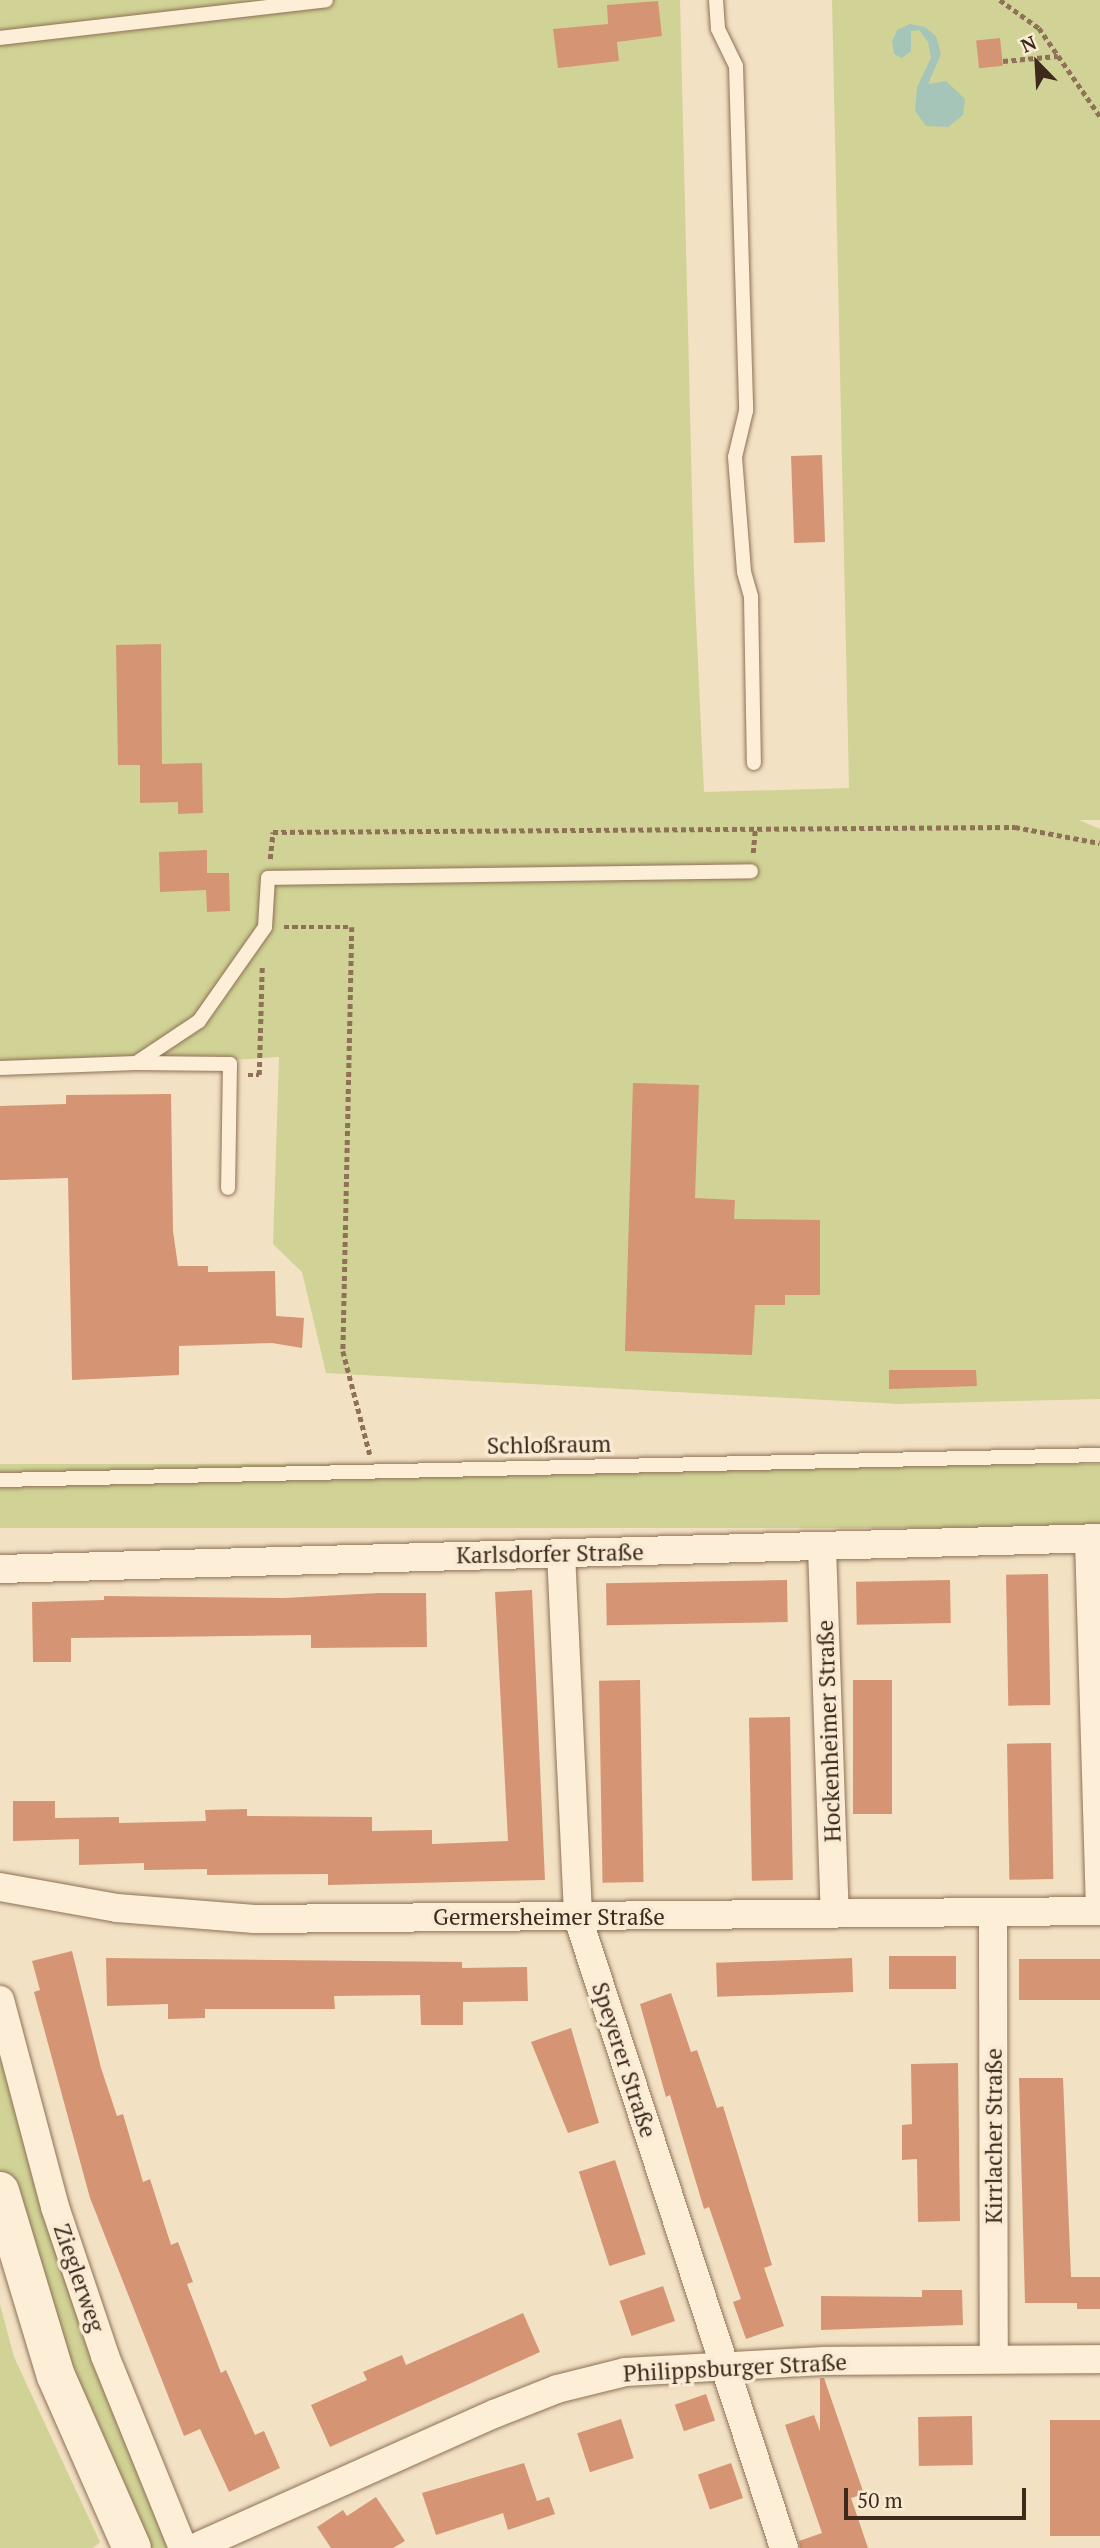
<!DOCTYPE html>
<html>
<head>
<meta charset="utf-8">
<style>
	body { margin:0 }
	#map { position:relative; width:1100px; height:2548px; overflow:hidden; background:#f3e1c3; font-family:"PT Serif",serif }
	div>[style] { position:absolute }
	.green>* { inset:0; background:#d0d395; transform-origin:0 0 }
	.water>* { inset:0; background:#a5c5b9 }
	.building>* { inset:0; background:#d59574; transform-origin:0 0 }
	.path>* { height:4.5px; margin-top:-2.25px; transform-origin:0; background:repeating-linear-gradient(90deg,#8f7157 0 5px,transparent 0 8.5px) }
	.roads { filter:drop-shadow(0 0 2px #8f7157) drop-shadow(0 0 2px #8f7157) }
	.service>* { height:14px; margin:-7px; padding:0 7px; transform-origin:7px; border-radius:7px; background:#fceed7 }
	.minor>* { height:28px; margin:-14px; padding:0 14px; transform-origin:14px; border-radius:14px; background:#fceed7 }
	.secondary>* { height:38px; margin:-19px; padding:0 19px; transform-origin:19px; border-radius:19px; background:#fceed7 }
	span { translate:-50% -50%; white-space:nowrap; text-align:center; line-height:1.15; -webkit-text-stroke:7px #f9ebd3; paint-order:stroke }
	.street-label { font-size:23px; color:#3e2a1d }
	.north { position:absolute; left:1002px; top:28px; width:70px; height:70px; -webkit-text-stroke:5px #f9ebd3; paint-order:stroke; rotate:336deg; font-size:19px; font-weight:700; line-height:28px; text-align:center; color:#3e2a1d }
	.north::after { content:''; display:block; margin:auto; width:24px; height:32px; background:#3e2a1d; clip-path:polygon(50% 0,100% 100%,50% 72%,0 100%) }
	.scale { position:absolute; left:844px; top:2488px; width:182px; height:32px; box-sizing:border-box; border:4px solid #3e2a1d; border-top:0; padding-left:9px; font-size:21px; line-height:24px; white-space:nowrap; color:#3e2a1d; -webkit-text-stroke:5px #f9ebd3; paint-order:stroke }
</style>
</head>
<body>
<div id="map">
	<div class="green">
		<i style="clip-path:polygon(0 0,680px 0,694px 576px,704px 792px,849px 788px,832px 0,1100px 0,1100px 820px,1079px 820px,1100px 829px,1100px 1399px,899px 1404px,326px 1373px,302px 1272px,273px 1244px,279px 1057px,0 1075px)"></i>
		<i style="left:1100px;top:1464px;width:64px;height:1100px;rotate:90deg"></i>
		<i style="clip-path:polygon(0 2000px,183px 2548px,132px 2548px,0 2191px)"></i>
		<i style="clip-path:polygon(0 2304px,14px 2357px,100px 2542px,93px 2548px,0 2548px)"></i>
	</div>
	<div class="water">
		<i style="clip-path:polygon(910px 24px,925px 27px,936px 36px,941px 54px,928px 84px,946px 81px,965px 99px,963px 115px,948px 127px,926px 126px,915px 111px,917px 87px,931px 58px,928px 42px,919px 30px,911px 31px,911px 51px,902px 58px,894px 54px,892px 42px,897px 30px)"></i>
	</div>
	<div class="building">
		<i style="clip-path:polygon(658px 1px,662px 36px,617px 42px,619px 61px,558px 68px,553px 29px,608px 24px,607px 5px)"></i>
		<i style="left:1000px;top:38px;width:28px;height:24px;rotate:84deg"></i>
		<i style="left:822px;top:455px;width:87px;height:31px;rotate:88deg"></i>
		<i style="clip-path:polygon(161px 644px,162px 764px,202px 763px,203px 813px,178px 814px,178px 802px,140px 803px,140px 765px,118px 765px,116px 645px)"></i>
		<i style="clip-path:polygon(207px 850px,207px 873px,229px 873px,230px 911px,207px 912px,206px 890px,160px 892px,159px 852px)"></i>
		<i style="clip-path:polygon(633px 1083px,699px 1085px,695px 1198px,735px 1200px,734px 1219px,820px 1220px,820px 1295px,785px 1295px,785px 1305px,755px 1305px,752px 1355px,625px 1351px)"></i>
		<i style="clip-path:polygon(171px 1094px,173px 1231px,178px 1266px,208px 1266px,208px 1272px,275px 1271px,276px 1316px,304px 1318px,302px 1348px,272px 1343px,179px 1346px,179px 1375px,72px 1380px,68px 1178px,0 1180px,0 1106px,66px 1104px,66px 1095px)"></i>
		<i style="clip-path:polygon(889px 1370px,976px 1370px,977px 1386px,889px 1389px)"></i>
		<i style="left:1048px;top:1574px;width:131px;height:42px;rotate:89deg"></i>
		<i style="left:787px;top:1580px;width:42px;height:181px;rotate:89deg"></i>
		<i style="left:950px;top:1580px;width:43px;height:94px;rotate:89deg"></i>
		<i style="clip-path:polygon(532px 1590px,545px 1880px,328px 1885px,328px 1874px,207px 1875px,207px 1869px,144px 1870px,144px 1863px,79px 1865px,79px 1839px,13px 1841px,13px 1801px,55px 1801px,55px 1818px,119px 1817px,119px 1823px,206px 1821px,205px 1810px,247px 1809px,247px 1816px,372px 1817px,372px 1831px,432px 1830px,432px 1844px,508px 1841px,495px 1592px)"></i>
		<i style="clip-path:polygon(379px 1593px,426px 1593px,427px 1647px,311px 1648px,311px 1635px,71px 1638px,71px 1662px,33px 1662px,32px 1602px,104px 1600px,104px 1596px,284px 1598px)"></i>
		<i style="left:640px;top:1680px;width:202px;height:41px;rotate:89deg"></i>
		<i style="left:853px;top:1680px;width:39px;height:134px"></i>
		<i style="left:790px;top:1717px;width:163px;height:41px;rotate:89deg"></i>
		<i style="left:1051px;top:1743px;width:136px;height:44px;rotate:89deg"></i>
		<i style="clip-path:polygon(72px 1951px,101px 2068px,117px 2116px,123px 2114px,143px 2182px,150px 2179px,171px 2245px,178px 2242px,193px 2282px,187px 2284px,221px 2373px,226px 2370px,255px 2435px,264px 2431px,280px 2468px,229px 2492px,200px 2429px,184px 2436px,90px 2198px,34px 1992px,40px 1990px,32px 1961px)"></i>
		<i style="left:956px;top:1956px;width:33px;height:67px;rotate:90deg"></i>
		<i style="clip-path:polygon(106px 1958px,462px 1962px,462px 1968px,527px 1967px,528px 2001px,463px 2002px,463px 2025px,421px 2025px,420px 1995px,334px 1996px,335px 2009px,205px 2009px,205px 2018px,168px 2019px,168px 2004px,107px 2006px)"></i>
		<i style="left:852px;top:1958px;width:34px;height:136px;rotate:88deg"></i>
		<i style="left:1100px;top:1959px;width:41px;height:81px;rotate:90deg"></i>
		<i style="clip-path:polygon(671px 1993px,691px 2052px,697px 2050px,717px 2108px,723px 2106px,772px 2265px,764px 2268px,784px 2326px,746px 2339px,733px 2302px,741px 2299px,709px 2207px,704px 2209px,670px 2095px,666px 2097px,640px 2004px)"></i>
		<i style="clip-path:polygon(571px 2028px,599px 2123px,568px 2133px,531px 2042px)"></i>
		<i style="clip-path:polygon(958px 2063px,960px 2221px,918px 2222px,917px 2159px,902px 2160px,902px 2125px,912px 2124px,911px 2064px)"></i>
		<i style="clip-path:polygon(1019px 2078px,1063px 2078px,1071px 2277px,1100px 2277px,1100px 2309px,1077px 2309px,1077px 2303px,1025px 2303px)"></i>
		<i style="left:615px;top:2160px;width:99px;height:38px;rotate:72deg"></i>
		<i style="left:663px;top:2286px;width:37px;height:46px;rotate:71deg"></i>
		<i style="clip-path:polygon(922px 2290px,962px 2290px,963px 2325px,821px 2330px,821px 2296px,922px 2297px)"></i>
		<i style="clip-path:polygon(523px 2313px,540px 2352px,330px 2447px,311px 2405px,367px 2380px,363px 2372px,402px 2355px,406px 2365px)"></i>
		<i style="clip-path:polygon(820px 2378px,824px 2378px,864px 2494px,851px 2498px,868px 2548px,800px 2548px,799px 2541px,822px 2533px,785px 2425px,814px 2415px,820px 2431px)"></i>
		<i style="left:706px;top:2394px;width:28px;height:33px;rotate:71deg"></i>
		<i style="left:972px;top:2416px;width:49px;height:54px;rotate:89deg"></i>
		<i style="left:621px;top:2419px;width:41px;height:46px;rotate:72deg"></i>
		<i style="left:1100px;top:2420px;width:116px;height:50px;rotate:90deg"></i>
		<i style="clip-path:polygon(524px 2463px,537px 2501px,549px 2497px,555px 2514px,508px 2530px,503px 2513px,436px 2535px,422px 2493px)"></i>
		<i style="left:731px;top:2463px;width:37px;height:35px;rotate:71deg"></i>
		<i style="clip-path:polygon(376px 2497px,405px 2541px,393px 2548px,331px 2548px,317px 2527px,343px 2510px,347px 2516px)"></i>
	</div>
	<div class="path">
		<i style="left:1000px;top:0;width:48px;rotate:35.7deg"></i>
		<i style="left:1039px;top:28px;width:107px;rotate:55.3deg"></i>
		<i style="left:1003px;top:61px;width:55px;rotate:-5.2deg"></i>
		<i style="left:753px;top:853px;width:25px;rotate:-85deg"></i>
		<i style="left:270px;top:859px;width:27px;rotate:-84deg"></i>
		<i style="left:273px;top:832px;width:742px;rotate:-0.39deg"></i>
		<i style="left:1015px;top:827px;width:86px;rotate:10.7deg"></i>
		<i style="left:284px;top:927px;width:68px"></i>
		<i style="left:352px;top:927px;width:424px;rotate:91.2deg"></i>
		<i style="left:343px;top:1351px;width:107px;rotate:75.4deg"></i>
		<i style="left:248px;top:1075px;width:11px"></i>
		<i style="left:259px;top:1075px;width:110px;rotate:-88.4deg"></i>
	</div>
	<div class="roads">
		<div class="service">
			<i style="left:716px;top:0;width:29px;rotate:86deg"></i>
			<i style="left:718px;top:29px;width:41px;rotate:64.1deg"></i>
			<i style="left:736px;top:66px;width:345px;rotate:88.3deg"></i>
			<i style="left:746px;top:411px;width:47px;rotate:103.4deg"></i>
			<i style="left:735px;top:457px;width:115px;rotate:85.5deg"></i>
			<i style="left:744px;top:572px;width:26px;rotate:74deg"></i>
			<i style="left:751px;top:597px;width:166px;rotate:89deg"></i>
			<i style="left:0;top:38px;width:328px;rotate:-6.6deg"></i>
			<i style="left:136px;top:1063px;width:94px;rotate:0.6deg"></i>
			<i style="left:230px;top:1064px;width:124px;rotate:90.9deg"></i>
			<i style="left:0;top:1068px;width:136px;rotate:-2.1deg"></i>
			<i style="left:136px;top:1063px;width:76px;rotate:-33.7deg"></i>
			<i style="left:199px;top:1021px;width:115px;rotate:-54.9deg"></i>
			<i style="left:265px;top:927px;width:49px;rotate:-86.5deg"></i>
			<i style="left:268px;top:878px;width:483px;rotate:-0.8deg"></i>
			<i style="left:0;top:1480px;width:1100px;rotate:-1.3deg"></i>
		</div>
		<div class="minor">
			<i style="left:1089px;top:1539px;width:372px;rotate:88.3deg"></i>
			<i style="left:822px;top:1548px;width:365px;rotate:88deg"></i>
			<i style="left:561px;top:1553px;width:365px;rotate:87.3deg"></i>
			<i style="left:578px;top:1918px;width:663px;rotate:71.89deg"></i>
			<i style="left:0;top:1569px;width:1100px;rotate:-1.61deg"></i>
			<i style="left:0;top:1887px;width:119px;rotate:10.2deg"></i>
			<i style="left:117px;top:1908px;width:138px;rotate:4.6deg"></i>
			<i style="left:255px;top:1919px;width:845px;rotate:-0.54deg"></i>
			<i style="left:993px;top:1913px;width:446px;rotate:89.9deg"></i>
			<i style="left:0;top:2000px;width:214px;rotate:75.1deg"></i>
			<i style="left:55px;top:2207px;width:157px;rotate:71.4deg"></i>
			<i style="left:105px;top:2356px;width:207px;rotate:67.9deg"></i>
			<i style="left:194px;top:2548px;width:329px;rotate:-24.1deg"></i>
			<i style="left:494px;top:2414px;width:68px;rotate:-21.6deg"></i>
			<i style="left:557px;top:2389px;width:70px;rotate:-14deg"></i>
			<i style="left:625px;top:2372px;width:199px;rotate:-3.2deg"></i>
			<i style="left:824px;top:2361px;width:276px;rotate:-0.4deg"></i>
		</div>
		<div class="secondary">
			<i style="left:0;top:2191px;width:193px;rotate:73.2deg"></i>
			<i style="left:56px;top:2376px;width:188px;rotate:66.2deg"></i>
		</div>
	</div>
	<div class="street-label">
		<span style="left:549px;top:1445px;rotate:-1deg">Schloßraum</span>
		<span style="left:550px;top:1554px;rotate:-1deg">Karlsdorfer Straße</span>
		<span style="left:829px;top:1731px;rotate:-92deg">Hockenheimer Straße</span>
		<span style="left:549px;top:1917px">Germersheimer Straße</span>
		<span style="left:624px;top:2060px;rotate:72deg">Speyerer Straße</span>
		<span style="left:994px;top:2136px;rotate:-90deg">Kirrlacher Straße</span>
		<span style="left:79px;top:2278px;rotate:71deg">Zieglerweg</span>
		<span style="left:735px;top:2368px;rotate:-3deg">Philippsburger Straße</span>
	</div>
	<div class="north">N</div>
	<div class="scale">50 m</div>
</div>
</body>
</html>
